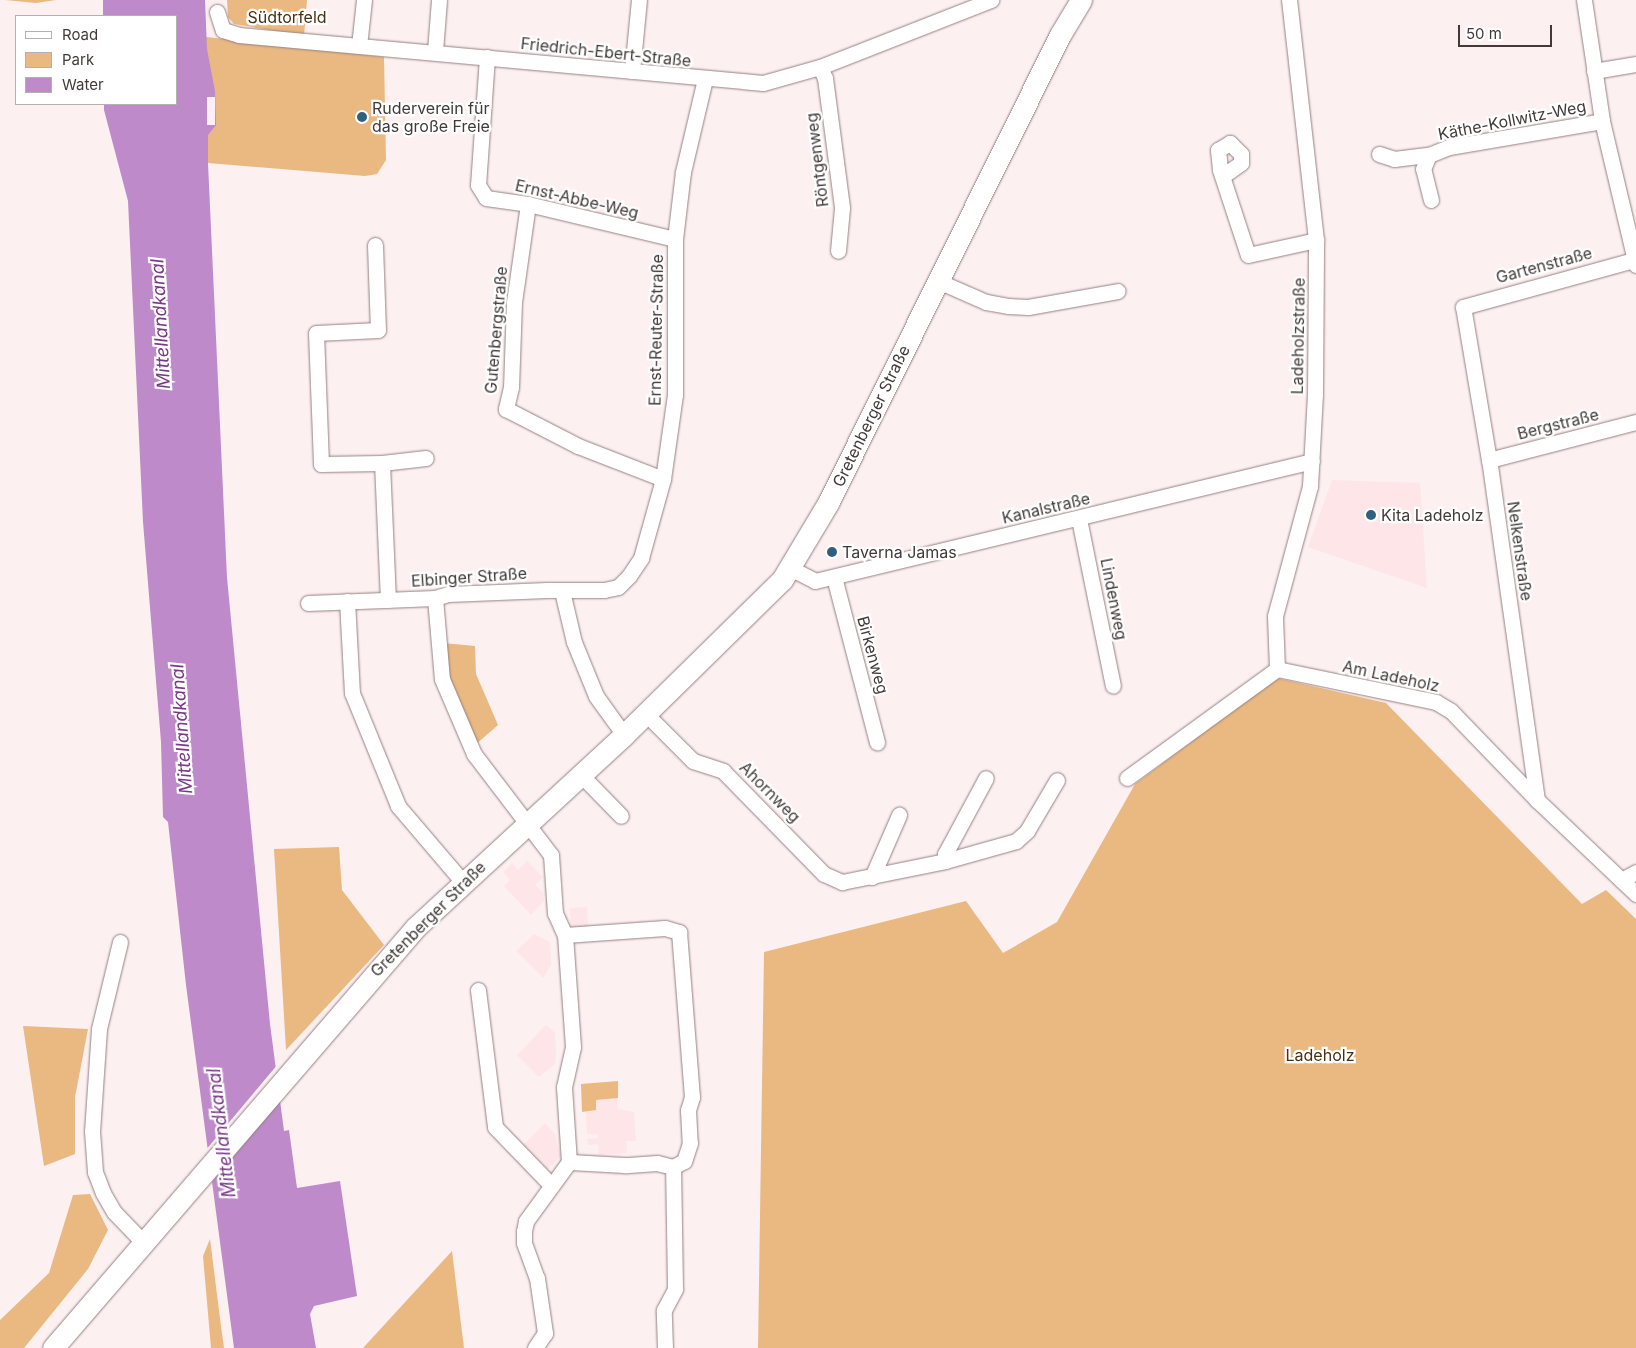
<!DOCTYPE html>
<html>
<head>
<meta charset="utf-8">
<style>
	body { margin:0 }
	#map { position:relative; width:1636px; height:1348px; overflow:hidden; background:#fdf0f0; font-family:Inter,sans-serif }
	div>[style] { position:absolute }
	.built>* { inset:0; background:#fee5e7; transform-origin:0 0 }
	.green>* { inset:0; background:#eab881 }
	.water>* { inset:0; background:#be8ac9 }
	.pier>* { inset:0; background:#fdf0f0; transform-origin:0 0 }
	.roads { filter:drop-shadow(0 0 1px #948182) drop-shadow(0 0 1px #948182) }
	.street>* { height:15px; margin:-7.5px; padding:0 7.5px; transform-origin:7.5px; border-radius:7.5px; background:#fff }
	.secondary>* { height:21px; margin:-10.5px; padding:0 10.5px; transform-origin:10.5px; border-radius:10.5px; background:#fff }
	.dots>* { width:14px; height:14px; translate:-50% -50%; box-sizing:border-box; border:2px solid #fff; border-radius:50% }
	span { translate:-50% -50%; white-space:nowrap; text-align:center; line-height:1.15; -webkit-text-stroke:4.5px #fff; paint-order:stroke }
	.park-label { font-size:16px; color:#483013 }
	.street-label { font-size:16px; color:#423a3a }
	.poi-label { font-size:16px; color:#423a3a }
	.left { translate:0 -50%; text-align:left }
	.water-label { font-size:18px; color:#783986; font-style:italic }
	.legend { position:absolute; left:15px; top:15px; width:162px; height:90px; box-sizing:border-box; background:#fff; border:1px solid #b3b0b0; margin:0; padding:6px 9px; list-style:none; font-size:15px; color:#423a3a }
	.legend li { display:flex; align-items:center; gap:10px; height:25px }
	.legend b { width:25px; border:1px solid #b3b0b0 }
	.scale { position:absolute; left:1458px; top:25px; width:94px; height:22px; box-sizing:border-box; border:2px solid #423a3a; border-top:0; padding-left:6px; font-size:15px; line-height:18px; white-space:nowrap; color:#423a3a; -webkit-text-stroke:4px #fff; paint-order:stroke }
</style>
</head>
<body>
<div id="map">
	<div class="built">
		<i style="clip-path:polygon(1332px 480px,1420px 483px,1427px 588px,1308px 547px)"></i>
		<i style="clip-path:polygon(527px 861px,543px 877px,535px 885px,543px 892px,544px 901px,531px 915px,504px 886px,510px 880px,503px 872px,512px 863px,518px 870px)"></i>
		<i style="left:587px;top:907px;width:20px;height:17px;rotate:87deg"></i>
		<i style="clip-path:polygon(534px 934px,550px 942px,551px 965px,543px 978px,516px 951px)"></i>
		<i style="clip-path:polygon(546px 1025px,555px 1033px,556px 1055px,555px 1064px,539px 1077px,517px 1055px)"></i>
		<i style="clip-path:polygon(617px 1098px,618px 1109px,634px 1112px,636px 1141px,626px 1141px,627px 1153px,599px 1155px,598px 1144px,588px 1145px,587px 1139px,598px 1138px,598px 1134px,587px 1134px,586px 1111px,596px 1110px,595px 1100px)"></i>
		<i style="clip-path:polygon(545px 1123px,556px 1135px,557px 1145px,564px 1153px,544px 1172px,521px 1147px)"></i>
	</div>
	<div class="green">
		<i style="clip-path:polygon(5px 0,56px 0,36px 3px)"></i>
		<i style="clip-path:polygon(227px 0,307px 0,304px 36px,234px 24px,228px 17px)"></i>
		<i style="clip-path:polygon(206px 37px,384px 57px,386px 160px,377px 174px,365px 176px,208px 163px)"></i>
		<i style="clip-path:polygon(443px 643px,475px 646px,476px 674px,498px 725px,474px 746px,445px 675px)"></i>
		<i style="clip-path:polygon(1277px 678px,1386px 703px,1582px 904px,1606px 890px,1636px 919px,1636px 1348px,758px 1348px,764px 952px,966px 901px,1003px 953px,1057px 922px,1135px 784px)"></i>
		<i style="clip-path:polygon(339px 847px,342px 890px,384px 945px,286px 1050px,274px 849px)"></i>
		<i style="clip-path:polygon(23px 1026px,88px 1029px,75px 1097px,75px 1154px,44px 1166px)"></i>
		<i style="clip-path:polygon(618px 1081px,618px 1098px,596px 1100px,596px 1110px,582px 1112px,581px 1084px)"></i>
		<i style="clip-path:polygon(90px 1194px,108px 1230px,88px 1269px,24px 1348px,0 1348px,0 1320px,49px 1273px,73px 1195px)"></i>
		<i style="clip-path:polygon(210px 1239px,221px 1326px,224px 1348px,211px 1348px,203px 1256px)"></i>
		<i style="clip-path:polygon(452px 1251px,464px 1348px,363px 1348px)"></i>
	</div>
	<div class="water">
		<i style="clip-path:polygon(103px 0,205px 0,207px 49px,215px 91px,216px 125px,208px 135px,208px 163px,227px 578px,270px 1024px,284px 1131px,289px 1130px,297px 1188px,340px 1181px,357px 1296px,314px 1306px,310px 1314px,316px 1348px,234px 1348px,186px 985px,168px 822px,163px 817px,161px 742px,143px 522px,128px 201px,104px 110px,104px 104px,176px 104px,176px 16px,103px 16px)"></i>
	</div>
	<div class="pier">
		<i style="left:207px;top:97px;width:8px;height:28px"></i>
		<i style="clip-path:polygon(278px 1064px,282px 1099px,210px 1184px,205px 1151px)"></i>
	</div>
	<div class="roads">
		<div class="street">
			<i style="left:1584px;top:0;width:122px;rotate:81.5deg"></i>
			<i style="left:1602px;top:121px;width:148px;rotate:76.7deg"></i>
			<i style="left:217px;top:12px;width:19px;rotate:72deg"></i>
			<i style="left:223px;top:30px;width:17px;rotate:17deg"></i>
			<i style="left:239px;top:35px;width:526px;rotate:5.23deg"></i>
			<i style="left:763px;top:83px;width:59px;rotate:-15.7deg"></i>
			<i style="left:820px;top:67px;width:184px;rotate:-21.4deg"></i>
			<i style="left:359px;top:46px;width:46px;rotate:-83.8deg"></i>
			<i style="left:435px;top:51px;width:51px;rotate:-85.5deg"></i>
			<i style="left:487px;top:57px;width:128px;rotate:94deg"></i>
			<i style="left:478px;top:185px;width:15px;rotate:58deg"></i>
			<i style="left:486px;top:198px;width:42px;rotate:8.1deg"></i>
			<i style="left:528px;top:204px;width:151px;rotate:13.4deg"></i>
			<i style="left:820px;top:67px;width:12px;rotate:66deg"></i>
			<i style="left:825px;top:78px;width:131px;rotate:82.5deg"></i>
			<i style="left:842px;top:208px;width:43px;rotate:95.3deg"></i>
			<i style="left:632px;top:71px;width:71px;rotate:-84.4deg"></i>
			<i style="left:1594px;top:71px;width:43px;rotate:-9.5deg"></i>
			<i style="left:1379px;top:154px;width:16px;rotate:18deg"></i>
			<i style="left:1394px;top:159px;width:35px;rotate:-7deg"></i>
			<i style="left:1224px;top:175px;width:21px;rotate:-35deg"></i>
			<i style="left:1241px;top:163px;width:9px;rotate:-90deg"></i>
			<i style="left:1241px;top:154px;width:16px;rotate:-135deg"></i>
			<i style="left:1230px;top:143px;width:14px;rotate:150deg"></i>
			<i style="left:1218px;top:150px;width:20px;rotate:84deg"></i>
			<i style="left:1220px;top:170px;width:89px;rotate:71.8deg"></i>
			<i style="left:1248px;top:255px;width:70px;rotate:-12.4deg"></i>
			<i style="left:1431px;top:200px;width:32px;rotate:-104deg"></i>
			<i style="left:1423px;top:169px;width:15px;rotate:-67deg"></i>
			<i style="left:1429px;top:155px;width:22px;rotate:-22deg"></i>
			<i style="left:1449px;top:147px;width:155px;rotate:-9.6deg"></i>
			<i style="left:528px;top:204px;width:99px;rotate:98.1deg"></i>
			<i style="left:514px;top:302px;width:85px;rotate:92deg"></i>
			<i style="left:511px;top:387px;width:23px;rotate:103deg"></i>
			<i style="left:506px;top:409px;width:81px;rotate:27.2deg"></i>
			<i style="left:578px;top:446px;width:91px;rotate:21.2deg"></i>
			<i style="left:375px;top:245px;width:85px;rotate:88deg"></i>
			<i style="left:378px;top:330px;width:62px;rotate:177.2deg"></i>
			<i style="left:316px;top:333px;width:131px;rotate:87.8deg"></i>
			<i style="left:321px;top:464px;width:61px;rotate:-0.9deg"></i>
			<i style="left:382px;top:463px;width:137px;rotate:87.5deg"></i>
			<i style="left:938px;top:281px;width:52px;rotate:23.6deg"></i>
			<i style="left:986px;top:302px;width:22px;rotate:10deg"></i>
			<i style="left:1008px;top:306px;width:20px;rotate:3deg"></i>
			<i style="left:1028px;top:307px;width:91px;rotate:-10.1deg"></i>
			<i style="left:1489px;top:460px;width:152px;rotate:-14.5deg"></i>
			<i style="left:382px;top:463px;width:44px;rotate:-6.5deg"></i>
			<i style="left:1079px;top:519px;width:170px;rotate:78.5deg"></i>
			<i style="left:790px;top:568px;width:28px;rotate:27deg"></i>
			<i style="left:815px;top:581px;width:511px;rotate:-13.57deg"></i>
			<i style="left:834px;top:577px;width:171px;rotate:75.4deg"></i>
			<i style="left:562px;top:591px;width:52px;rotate:76.8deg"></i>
			<i style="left:574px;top:642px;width:58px;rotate:67.8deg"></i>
			<i style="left:596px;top:696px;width:48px;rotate:54.3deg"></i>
			<i style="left:435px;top:598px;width:81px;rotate:85.1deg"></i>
			<i style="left:442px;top:679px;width:82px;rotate:66.9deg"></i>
			<i style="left:474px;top:754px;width:127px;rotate:52.7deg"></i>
			<i style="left:551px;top:855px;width:58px;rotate:86.1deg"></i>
			<i style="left:555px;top:913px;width:24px;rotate:66deg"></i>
			<i style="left:565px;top:935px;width:112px;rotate:85.9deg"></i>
			<i style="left:573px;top:1047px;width:41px;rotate:102.7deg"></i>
			<i style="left:564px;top:1087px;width:75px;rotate:86.2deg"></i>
			<i style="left:569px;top:1162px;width:73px;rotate:126.1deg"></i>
			<i style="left:526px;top:1221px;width:10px;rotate:101deg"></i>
			<i style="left:524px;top:1231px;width:12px;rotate:90deg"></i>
			<i style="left:524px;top:1243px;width:37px;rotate:70deg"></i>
			<i style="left:537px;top:1278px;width:56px;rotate:81.7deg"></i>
			<i style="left:545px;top:1333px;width:18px;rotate:124deg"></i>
			<i style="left:347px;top:601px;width:92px;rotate:86.9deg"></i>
			<i style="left:352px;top:693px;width:122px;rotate:67.8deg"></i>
			<i style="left:398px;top:806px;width:99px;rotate:49.5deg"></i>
			<i style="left:308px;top:603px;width:127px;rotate:-2.3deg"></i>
			<i style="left:435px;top:598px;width:14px;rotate:-17deg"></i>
			<i style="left:448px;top:594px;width:99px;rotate:-2.3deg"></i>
			<i style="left:547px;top:590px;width:57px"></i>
			<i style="left:604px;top:590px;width:14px;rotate:-12deg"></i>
			<i style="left:618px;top:587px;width:16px;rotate:-45deg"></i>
			<i style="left:629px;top:576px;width:22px;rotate:-56deg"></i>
			<i style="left:641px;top:558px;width:82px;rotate:-74.4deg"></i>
			<i style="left:663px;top:479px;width:85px;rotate:-81.9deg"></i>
			<i style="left:675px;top:395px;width:156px;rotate:-90deg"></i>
			<i style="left:675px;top:239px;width:67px;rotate:-83.2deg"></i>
			<i style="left:683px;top:172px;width:96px;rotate:-76.7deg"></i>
			<i style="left:1277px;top:669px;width:53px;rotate:-92.2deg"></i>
			<i style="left:1275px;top:616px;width:135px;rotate:-74.9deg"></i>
			<i style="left:1310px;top:486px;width:91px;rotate:-86.9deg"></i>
			<i style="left:1315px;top:395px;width:155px;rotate:-89.6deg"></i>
			<i style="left:1316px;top:240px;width:242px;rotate:-96.4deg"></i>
			<i style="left:646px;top:714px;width:66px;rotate:45deg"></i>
			<i style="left:693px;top:761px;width:32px;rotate:18deg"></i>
			<i style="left:723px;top:771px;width:144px;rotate:45.6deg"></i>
			<i style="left:824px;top:874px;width:20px;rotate:24deg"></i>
			<i style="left:842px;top:882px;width:105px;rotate:-11.5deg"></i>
			<i style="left:945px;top:861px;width:74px;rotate:-15.7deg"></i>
			<i style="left:1016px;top:841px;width:15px;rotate:-42deg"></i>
			<i style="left:1027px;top:831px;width:59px;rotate:-59.5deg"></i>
			<i style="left:581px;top:775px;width:57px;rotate:45.7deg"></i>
			<i style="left:1127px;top:778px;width:185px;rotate:-36deg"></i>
			<i style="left:1277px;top:669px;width:162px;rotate:11.7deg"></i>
			<i style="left:1436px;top:702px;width:17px;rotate:31deg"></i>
			<i style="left:1451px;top:711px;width:124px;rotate:46deg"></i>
			<i style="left:1537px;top:800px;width:137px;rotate:43.5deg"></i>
			<i style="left:1537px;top:800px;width:343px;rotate:-98deg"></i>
			<i style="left:1489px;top:460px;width:155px;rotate:-99.6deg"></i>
			<i style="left:1463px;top:307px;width:177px;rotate:-15.4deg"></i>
			<i style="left:945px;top:861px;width:7px;rotate:-90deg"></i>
			<i style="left:945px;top:854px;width:86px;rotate:-61.7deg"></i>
			<i style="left:872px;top:877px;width:68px;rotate:-66.5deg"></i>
			<i style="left:1621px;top:880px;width:17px;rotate:-28deg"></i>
			<i style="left:565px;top:935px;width:100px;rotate:-4deg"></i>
			<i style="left:665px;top:928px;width:15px;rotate:16deg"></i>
			<i style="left:679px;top:932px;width:166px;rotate:85.5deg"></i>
			<i style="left:692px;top:1097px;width:14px;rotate:107deg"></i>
			<i style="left:688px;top:1110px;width:33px;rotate:87deg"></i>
			<i style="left:690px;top:1143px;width:19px;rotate:108deg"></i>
			<i style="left:684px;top:1161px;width:13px;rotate:151deg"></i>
			<i style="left:673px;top:1167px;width:16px;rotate:-166deg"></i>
			<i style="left:657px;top:1163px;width:32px;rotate:176deg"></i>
			<i style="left:625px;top:1165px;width:56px;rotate:-176.9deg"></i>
			<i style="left:120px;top:942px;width:89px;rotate:103.6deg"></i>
			<i style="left:99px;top:1029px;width:102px;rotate:93.9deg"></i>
			<i style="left:92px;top:1131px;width:41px;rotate:85.8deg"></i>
			<i style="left:95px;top:1172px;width:22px;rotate:69deg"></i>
			<i style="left:103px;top:1193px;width:22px;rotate:60deg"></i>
			<i style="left:114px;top:1212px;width:42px;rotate:46deg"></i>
			<i style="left:478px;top:990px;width:138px;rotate:82.9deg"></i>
			<i style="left:495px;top:1127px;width:81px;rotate:46deg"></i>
			<i style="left:665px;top:1348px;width:38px;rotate:-92deg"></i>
			<i style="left:664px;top:1310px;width:24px;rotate:-62deg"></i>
			<i style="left:675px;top:1289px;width:122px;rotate:-90.9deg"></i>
		</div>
		<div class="secondary">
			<i style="left:53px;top:1348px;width:556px;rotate:-49.23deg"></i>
			<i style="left:416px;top:927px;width:283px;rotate:-42.7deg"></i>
			<i style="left:624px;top:735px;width:221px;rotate:-44.5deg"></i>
			<i style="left:782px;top:580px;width:90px;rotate:-59.1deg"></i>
			<i style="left:828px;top:503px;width:522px;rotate:-63.63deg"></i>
			<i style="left:1060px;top:35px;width:41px;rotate:-59deg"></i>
		</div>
	</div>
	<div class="dots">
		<i style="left:362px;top:117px;background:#30607e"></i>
		<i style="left:1371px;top:515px;background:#30607e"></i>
		<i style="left:832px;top:552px;background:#30607e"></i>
	</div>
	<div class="park-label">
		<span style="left:287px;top:17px">Südtorfeld</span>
		<span style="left:1320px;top:1055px">Ladeholz</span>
	</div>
	<div class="street-label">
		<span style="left:606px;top:52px;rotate:6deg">Friedrich-Ebert-Straße</span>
		<span style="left:1512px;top:120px;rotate:-11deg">Käthe-Kollwitz-Weg</span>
		<span style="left:817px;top:160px;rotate:-97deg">Röntgenweg</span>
		<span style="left:577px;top:199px;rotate:13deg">Ernst-Abbe-Weg</span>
		<span style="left:1544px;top:265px;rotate:-15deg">Gartenstraße</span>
		<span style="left:496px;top:330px;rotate:-85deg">Gutenbergstraße</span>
		<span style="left:656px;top:330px;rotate:-89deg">Ernst-Reuter-Straße</span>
		<span style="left:1298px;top:336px;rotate:-89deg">Ladeholzstraße</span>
		<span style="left:871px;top:416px;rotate:-64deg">Gretenberger Straße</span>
		<span style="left:1558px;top:424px;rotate:-14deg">Bergstraße</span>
		<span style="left:1046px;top:508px;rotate:-13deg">Kanalstraße</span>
		<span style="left:1520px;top:551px;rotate:82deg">Nelkenstraße</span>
		<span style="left:469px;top:577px;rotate:-4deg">Elbinger Straße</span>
		<span style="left:1114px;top:599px;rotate:79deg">Lindenweg</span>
		<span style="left:873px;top:655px;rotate:75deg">Birkenweg</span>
		<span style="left:1391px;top:676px;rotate:12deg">Am Ladeholz</span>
		<span style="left:770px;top:792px;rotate:45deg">Ahornweg</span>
		<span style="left:428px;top:919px;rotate:-45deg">Gretenberger Straße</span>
	</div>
	<div class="poi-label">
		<span class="left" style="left:372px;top:117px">Ruderverein für<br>das große Freie</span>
		<span class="left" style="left:1381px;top:515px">Kita Ladeholz</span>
		<span class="left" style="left:842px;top:552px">Taverna Jamas</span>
	</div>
	<div class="water-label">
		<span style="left:161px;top:324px;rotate:-93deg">Mittellandkanal</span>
		<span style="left:182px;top:729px;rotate:-94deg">Mittellandkanal</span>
		<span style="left:222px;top:1133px;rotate:-97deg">Mittellandkanal</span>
	</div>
	<ul class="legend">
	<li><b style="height:6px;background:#fff"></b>Road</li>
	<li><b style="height:14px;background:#eab881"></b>Park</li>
	<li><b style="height:14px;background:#be8ac9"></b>Water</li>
	</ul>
	<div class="scale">50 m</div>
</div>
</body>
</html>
